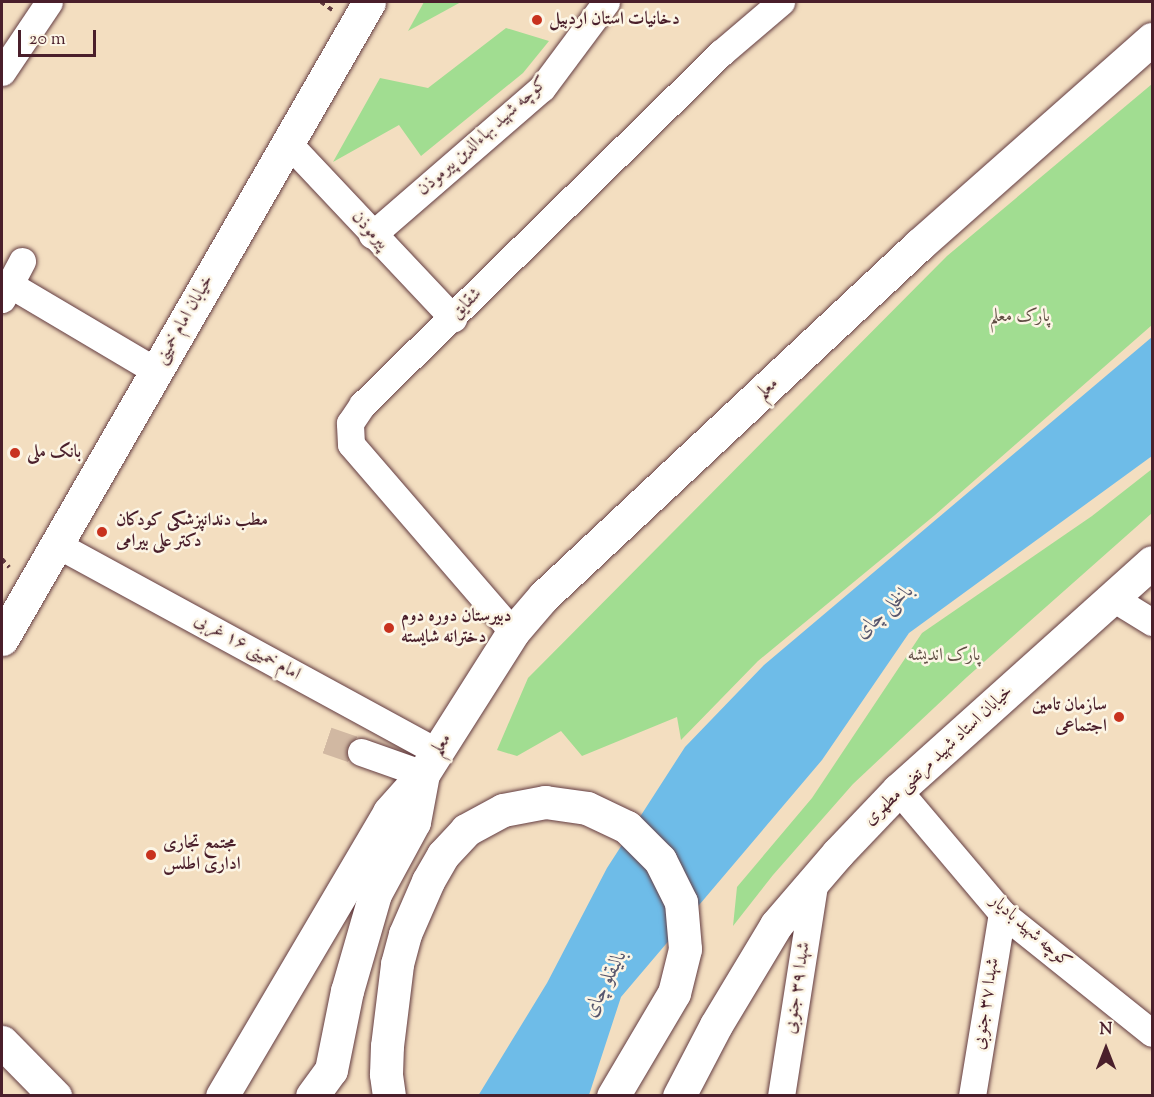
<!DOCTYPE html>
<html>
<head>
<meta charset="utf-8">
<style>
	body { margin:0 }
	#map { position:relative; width:1154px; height:1097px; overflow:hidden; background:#f3dec0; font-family:"Sorts Mill Goudy",Amiri,serif }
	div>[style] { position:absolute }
	.green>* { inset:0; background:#a1dd91 }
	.water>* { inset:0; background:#6ebce8 }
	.minor-tunnel>* { height:27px; margin-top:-13.5px; transform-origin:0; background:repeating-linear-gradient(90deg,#d1b8a2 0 27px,transparent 0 41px) }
	.path>* { height:4px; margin-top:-2px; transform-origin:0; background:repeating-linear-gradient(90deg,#633c41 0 4.5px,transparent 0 9px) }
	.roads { filter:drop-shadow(0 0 2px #633c41) drop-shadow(0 0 2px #633c41) }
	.minor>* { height:27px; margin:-13.5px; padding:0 13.5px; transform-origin:13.5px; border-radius:13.5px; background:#fff }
	.major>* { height:33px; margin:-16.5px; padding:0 16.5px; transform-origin:16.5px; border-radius:16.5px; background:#fff }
	.dots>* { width:16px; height:16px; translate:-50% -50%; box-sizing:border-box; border:3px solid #fcf5e5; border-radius:50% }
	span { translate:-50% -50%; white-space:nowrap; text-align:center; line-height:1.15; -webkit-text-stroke:5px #fcf5e5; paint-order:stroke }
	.poi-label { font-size:18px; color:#4a1f2b; font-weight:700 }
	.left { translate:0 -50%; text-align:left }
	.right { translate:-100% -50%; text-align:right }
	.street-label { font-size:18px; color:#4a1f2b }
	.park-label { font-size:18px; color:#604e44 }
	.water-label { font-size:20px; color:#57566d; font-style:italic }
	.frame { position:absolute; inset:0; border:3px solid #4a1f2b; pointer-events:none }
	.north { position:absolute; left:1076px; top:1019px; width:60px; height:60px; -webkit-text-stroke:4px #fcf5e5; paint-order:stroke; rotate:0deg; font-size:16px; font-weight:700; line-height:24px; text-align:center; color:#4a1f2b }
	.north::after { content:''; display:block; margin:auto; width:21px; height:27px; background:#4a1f2b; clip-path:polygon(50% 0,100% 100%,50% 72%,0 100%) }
	.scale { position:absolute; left:18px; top:30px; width:78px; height:27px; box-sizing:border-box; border:3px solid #4a1f2b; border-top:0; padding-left:8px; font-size:18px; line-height:21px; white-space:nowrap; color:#4a1f2b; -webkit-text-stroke:4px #fcf5e5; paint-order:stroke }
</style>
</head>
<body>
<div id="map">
	<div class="green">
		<i style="clip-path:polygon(424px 2px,461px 2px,408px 31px)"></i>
		<i style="clip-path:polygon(506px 28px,549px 41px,523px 73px,421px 156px,399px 125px,333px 162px,380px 78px,428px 88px)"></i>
		<i style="clip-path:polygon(1152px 84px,1152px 325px,935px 515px,758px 661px,681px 740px,677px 717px,582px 756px,561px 731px,517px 756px,497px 750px,528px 678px,947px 256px)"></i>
		<i style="clip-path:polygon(1152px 469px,1152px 513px,967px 677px,853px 784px,773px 875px,733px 926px,737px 887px,812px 798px,922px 633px,1092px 516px)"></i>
	</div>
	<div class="water">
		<i style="clip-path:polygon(1152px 337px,1152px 456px,909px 633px,822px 760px,621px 997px,589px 1095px,478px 1096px,547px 983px,607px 868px,685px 747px,764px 665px)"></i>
	</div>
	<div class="minor-tunnel">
		<i style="left:327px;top:740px;width:36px;rotate:19deg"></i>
	</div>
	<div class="path">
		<i style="left:321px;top:2px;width:14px;rotate:36deg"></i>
		<i style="left:2px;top:559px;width:11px;rotate:49deg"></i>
	</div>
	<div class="roads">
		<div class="minor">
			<i style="left:2px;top:72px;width:84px;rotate:-56.1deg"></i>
			<i style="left:288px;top:143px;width:241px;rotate:46.7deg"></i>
			<i style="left:372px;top:235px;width:225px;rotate:-40.9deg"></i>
			<i style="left:542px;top:88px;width:107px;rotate:-53.3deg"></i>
			<i style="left:9px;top:284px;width:171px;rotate:30.6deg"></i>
			<i style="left:2px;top:299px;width:43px;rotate:-62.2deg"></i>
			<i style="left:56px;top:544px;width:435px;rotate:28.6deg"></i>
			<i style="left:1113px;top:598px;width:46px;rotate:31.6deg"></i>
			<i style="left:513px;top:632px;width:248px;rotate:-130.8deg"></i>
			<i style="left:351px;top:444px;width:21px;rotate:-93deg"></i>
			<i style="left:350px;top:423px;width:22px;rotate:-56deg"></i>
			<i style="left:362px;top:405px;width:503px;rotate:-44.44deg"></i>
			<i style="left:721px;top:53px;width:79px;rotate:-40.4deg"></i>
			<i style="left:361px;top:752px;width:66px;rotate:19.5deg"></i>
			<i style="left:898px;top:790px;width:161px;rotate:49.8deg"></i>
			<i style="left:1002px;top:913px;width:192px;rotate:38.7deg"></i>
			<i style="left:781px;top:1096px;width:219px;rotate:-81.1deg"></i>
			<i style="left:972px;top:1096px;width:185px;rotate:-80.7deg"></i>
		</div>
		<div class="major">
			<i style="left:2px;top:639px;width:735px;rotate:-60.05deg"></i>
			<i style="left:2px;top:1042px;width:76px;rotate:45.5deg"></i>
			<i style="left:222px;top:1096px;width:329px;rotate:-59.5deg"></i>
			<i style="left:389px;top:812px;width:51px;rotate:-48.2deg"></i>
			<i style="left:423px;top:774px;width:168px;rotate:-57.6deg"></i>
			<i style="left:513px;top:632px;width:48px;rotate:-49.3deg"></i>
			<i style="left:544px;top:596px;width:514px;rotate:-43.11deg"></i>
			<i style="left:919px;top:245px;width:311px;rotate:-41.5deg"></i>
			<i style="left:312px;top:1096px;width:32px;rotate:-54deg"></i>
			<i style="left:331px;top:1070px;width:81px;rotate:-78.6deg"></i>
			<i style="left:347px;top:991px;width:101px;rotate:-73.9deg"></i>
			<i style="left:375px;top:894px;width:82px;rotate:-61.6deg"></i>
			<i style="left:414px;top:822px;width:49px;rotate:-79.4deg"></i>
			<i style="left:389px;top:1096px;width:22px;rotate:-98deg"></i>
			<i style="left:386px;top:1074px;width:28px;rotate:-88deg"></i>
			<i style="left:387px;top:1046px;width:83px;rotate:-83deg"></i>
			<i style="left:397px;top:964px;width:31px;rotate:-75deg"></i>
			<i style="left:405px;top:934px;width:58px;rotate:-66.5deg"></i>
			<i style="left:428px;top:881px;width:30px;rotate:-60deg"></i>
			<i style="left:443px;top:855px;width:34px;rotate:-47deg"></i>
			<i style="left:466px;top:830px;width:42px;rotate:-28.4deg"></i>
			<i style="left:503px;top:810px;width:43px;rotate:-10.8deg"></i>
			<i style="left:545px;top:802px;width:42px;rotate:8.1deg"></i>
			<i style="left:587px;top:808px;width:44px;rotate:25.4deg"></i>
			<i style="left:627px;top:827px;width:47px;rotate:45deg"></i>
			<i style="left:660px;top:860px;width:47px;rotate:63.4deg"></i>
			<i style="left:681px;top:902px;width:47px;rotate:85.1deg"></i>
			<i style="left:685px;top:949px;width:45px;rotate:104deg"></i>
			<i style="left:674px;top:993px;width:120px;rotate:120.6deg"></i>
			<i style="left:679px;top:1096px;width:80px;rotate:-62.5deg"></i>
			<i style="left:716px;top:1025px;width:117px;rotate:-59deg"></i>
			<i style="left:776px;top:925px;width:95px;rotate:-49.3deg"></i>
			<i style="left:838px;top:853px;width:87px;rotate:-46.4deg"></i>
			<i style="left:898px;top:790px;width:341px;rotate:-41.9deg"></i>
		</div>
	</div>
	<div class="dots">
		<i style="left:537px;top:20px;background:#c8321e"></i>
		<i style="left:15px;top:453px;background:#c8321e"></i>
		<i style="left:102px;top:532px;background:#c8321e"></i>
		<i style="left:389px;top:628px;background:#c8321e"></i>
		<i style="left:1119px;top:717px;background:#c8321e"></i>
		<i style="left:151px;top:855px;background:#c8321e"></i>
	</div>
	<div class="poi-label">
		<span class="left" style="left:549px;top:20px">دخانیات استان اردبیل</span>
		<span class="left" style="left:27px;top:453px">بانک ملی</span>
		<span class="left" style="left:116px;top:532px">مطب دندانپزشکی کودکان<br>دکتر علی بیرامی</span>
		<span class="left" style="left:401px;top:628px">دبیرستان دوره دوم<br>دخترانه شایسته</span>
		<span class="right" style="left:1107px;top:717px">سازمان تامین<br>اجتماعی</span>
		<span class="left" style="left:163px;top:855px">مجتمع تجاری<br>اداری اطلس</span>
	</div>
	<div class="street-label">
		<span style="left:483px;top:137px;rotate:-42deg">کوچه شهید بهاءالدین پیرموذن</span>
		<span style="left:369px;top:231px;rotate:47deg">پیرموذن</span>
		<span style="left:467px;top:304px;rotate:-45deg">شقایق</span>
		<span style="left:185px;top:320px;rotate:-60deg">خیابان امام خمینی</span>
		<span style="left:768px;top:389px;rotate:-43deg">معلم</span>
		<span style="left:247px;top:648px;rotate:29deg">امام خمینی ۱۶ غربی</span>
		<span style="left:442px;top:745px;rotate:-58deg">معلم</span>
		<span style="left:939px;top:756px;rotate:-43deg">خیابان استاد شهید مرتضی مطهری</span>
		<span style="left:1030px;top:932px;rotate:41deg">کوچه شهید بادیار</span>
		<span style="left:798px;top:988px;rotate:-81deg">شهدا ۳۹ جنوبی</span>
		<span style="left:987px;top:1004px;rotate:-81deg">شهدا ۳۷ جنوبی</span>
	</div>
	<div class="park-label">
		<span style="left:1020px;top:317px">پارک معلم</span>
		<span style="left:944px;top:656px">پارک اندیشه</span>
	</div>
	<div class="water-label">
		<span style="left:885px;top:612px;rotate:-42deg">بالخلی چای</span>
		<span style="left:606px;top:984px;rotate:-63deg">بالیقلو چای</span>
	</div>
	<div class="frame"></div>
	<div class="north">N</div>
	<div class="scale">20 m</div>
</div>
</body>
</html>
